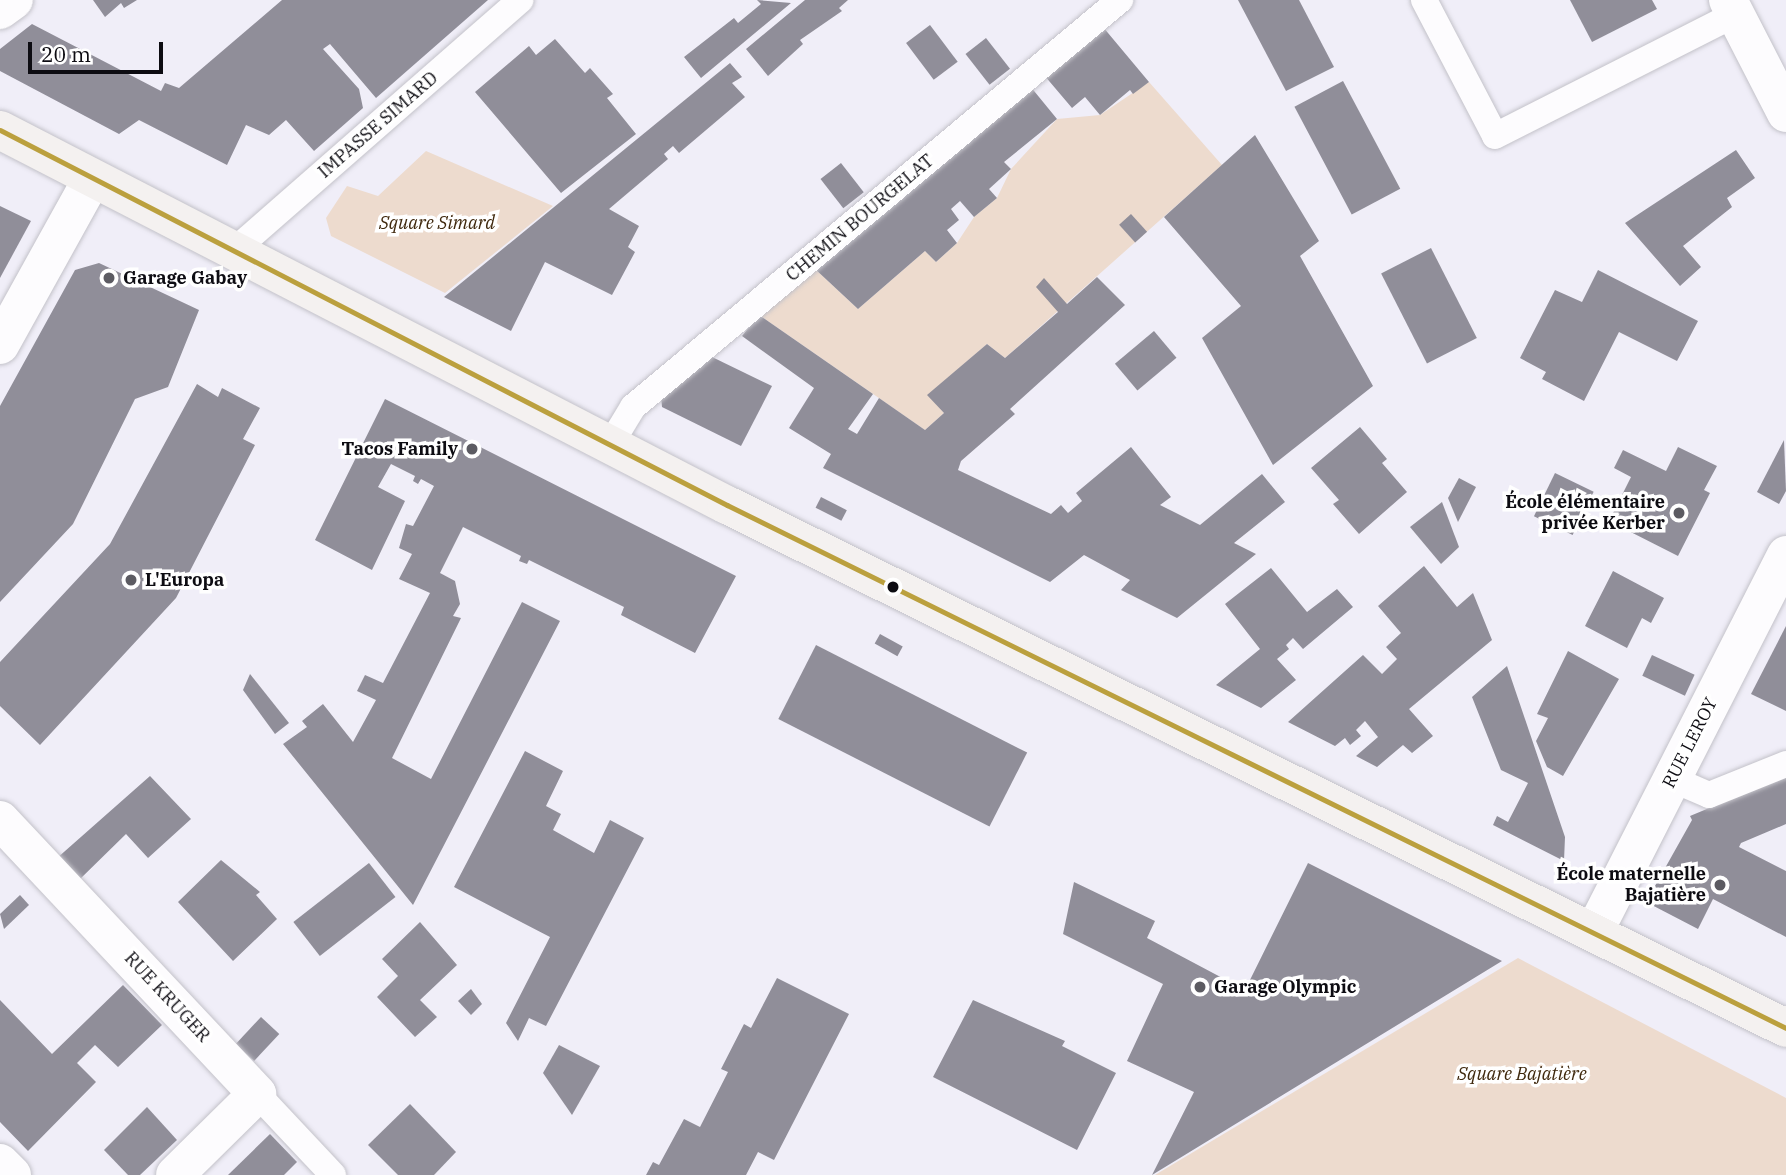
<!DOCTYPE html>
<html>
<head>
<meta charset="utf-8">
<style>
	body { margin:0 }
	#map { position:relative; width:1786px; height:1175px; overflow:hidden; background:#f0eef8; font-family:"IBM Plex Serif",serif }
	div>[style] { position:absolute }
	.green>* { inset:0; background:#eddbce }
	.building>* { inset:0; background:#908e99; transform-origin:0 0 }
	.roads { filter:drop-shadow(0 0 2px #c3c2c9) drop-shadow(0 0 2px #c3c2c9) }
	.service>* { height:26px; margin:-13px; padding:0 13px; transform-origin:13px; border-radius:13px; background:#fdfcfe }
	.minor>* { height:38px; margin:-19px; padding:0 19px; transform-origin:19px; border-radius:19px; background:#fdfcfe }
	.secondary>* { height:38px; margin:-19px; padding:0 19px; transform-origin:19px; border-radius:19px; background:#f4f1f0 }
	.bus-1>* { height:5px; margin:-2.5px; padding:0 2.5px; transform-origin:2.5px; border-radius:2.5px; background:#bba03e }
	.dots>* { width:19px; height:19px; translate:-50% -50%; box-sizing:border-box; border:4px solid #fff; border-radius:50% }
	span { translate:-50% -50%; white-space:nowrap; text-align:center; line-height:1.15; -webkit-text-stroke:7px #fff; paint-order:stroke }
	.street-label { font-size:18px; color:#0d0c12 }
	.park-label { font-size:18px; color:#3f280d; font-style:italic }
	.poi-label { font-size:18px; color:#0d0c12; font-weight:700 }
	.left { translate:0 -50%; text-align:left }
	.right { translate:-100% -50%; text-align:right }
	.scale { position:absolute; left:28px; top:42px; width:135px; height:32px; box-sizing:border-box; border:4px solid #0d0c12; border-top:0; padding-left:9px; font-size:21px; line-height:24px; white-space:nowrap; color:#0d0c12; -webkit-text-stroke:5px #fff; paint-order:stroke }
</style>
</head>
<body>
<div id="map">
	<div class="green">
		<i style="clip-path:polygon(1149px 82px,1222px 165px,1005px 358px,987px 344px,928px 395px,944px 413px,925px 430px,759px 315px,814px 268px,858px 309px,925px 251px,936px 262px,957px 243px,974px 217px,997px 198px,1011px 169px,1057px 119px,1100px 115px)"></i>
		<i style="clip-path:polygon(426px 151px,553px 206px,445px 293px,331px 236px,326px 218px,347px 186px,378px 196px)"></i>
		<i style="clip-path:polygon(1518px 958px,1786px 1098px,1786px 1175px,1155px 1175px)"></i>
	</div>
	<div class="building">
		<i style="clip-path:polygon(93px 0,137px 0,124px 8px,121px 3px,105px 17px)"></i>
		<i style="clip-path:polygon(282px 0,488px 0,376px 98px,330px 44px,323px 49px,359px 89px,363px 108px,314px 151px,286px 120px,269px 135px,246px 125px,227px 165px,139px 120px,119px 134px,0 71px,0 49px,32px 24px,161px 91px,165px 83px,179px 88px)"></i>
		<i style="clip-path:polygon(757px 0,791px 3px,701px 78px,684px 57px,734px 18px,738px 23px,761px 4px)"></i>
		<i style="clip-path:polygon(805px 0,848px 0,839px 8px,842px 11px,800px 40px,803px 44px,768px 76px,746px 49px)"></i>
		<i style="clip-path:polygon(1238px 0,1299px 0,1334px 67px,1286px 91px)"></i>
		<i style="clip-path:polygon(1570px 0,1652px 0,1657px 9px,1592px 42px)"></i>
		<i style="left:930px;top:25px;width:46px;height:30px;rotate:53deg"></i>
		<i style="clip-path:polygon(1103px 27px,1149px 82px,1133px 94px,1130px 90px,1100px 115px,1085px 97px,1072px 108px,1044px 75px)"></i>
		<i style="left:986px;top:38px;width:39px;height:26px;rotate:52deg"></i>
		<i style="clip-path:polygon(555px 39px,585px 73px,590px 68px,613px 94px,607px 98px,636px 134px,561px 193px,475px 92px,529px 46px,536px 55px)"></i>
		<i style="clip-path:polygon(730px 63px,742px 77px,732px 83px,745px 97px,679px 153px,673px 146px,664px 154px,668px 159px,609px 209px,639px 226px,628px 247px,635px 252px,612px 295px,545px 262px,511px 331px,444px 297px)"></i>
		<i style="left:1343px;top:81px;width:122px;height:55px;rotate:62deg"></i>
		<i style="clip-path:polygon(1030px 86px,1057px 119px,1004px 162px,1011px 169px,989px 189px,997px 198px,974px 217px,960px 201px,951px 209px,959px 220px,947px 230px,957px 243px,936px 262px,925px 251px,858px 309px,814px 268px)"></i>
		<i style="clip-path:polygon(1255px 135px,1319px 241px,1300px 256px,1373px 386px,1273px 465px,1202px 338px,1241px 306px,1164px 217px)"></i>
		<i style="clip-path:polygon(1736px 150px,1755px 178px,1727px 198px,1732px 207px,1683px 246px,1701px 267px,1680px 286px,1625px 223px)"></i>
		<i style="left:841px;top:163px;width:37px;height:26px;rotate:52deg"></i>
		<i style="clip-path:polygon(0 206px,31px 221px,0 278px)"></i>
		<i style="left:1131px;top:214px;width:24px;height:16px;rotate:48deg"></i>
		<i style="left:1431px;top:248px;width:101px;height:56px;rotate:63deg"></i>
		<i style="clip-path:polygon(99px 263px,199px 310px,168px 387px,135px 399px,73px 524px,0 602px,0 406px,75px 270px)"></i>
		<i style="clip-path:polygon(1598px 270px,1698px 321px,1677px 361px,1619px 332px,1584px 401px,1542px 379px,1546px 372px,1520px 358px,1555px 290px,1582px 302px)"></i>
		<i style="clip-path:polygon(1097px 277px,1125px 305px,1010px 409px,1015px 414px,961px 461px,958px 470px,1051px 514px,1061px 505px,1068px 513px,1082px 501px,1076px 493px,1131px 447px,1171px 497px,1160px 505px,1200px 525px,1262px 474px,1285px 502px,1234px 543px,1256px 554px,1177px 618px,1121px 590px,1130px 580px,1084px 555px,1050px 582px,823px 468px,831px 454px,789px 428px,814px 388px,742px 336px,759px 315px,873px 394px,848px 429px,857px 434px,879px 398px,925px 430px,944px 413px,927px 395px,987px 344px,1005px 358px,1058px 312px,1036px 287px,1044px 278px,1067px 304px)"></i>
		<i style="left:1154px;top:331px;width:35px;height:51px;rotate:50deg"></i>
		<i style="clip-path:polygon(710px 356px,772px 386px,741px 446px,662px 407px,661px 397px)"></i>
		<i style="clip-path:polygon(197px 384px,218px 397px,222px 388px,260px 408px,243px 439px,255px 445px,176px 598px,40px 745px,0 706px,0 662px,110px 544px)"></i>
		<i style="clip-path:polygon(385px 399px,736px 576px,695px 653px,621px 615px,624px 607px,529px 560px,527px 564px,519px 561px,521px 556px,463px 527px,440px 573px,455px 581px,460px 604px,453px 616px,461px 618px,392px 758px,431px 779px,522px 602px,560px 621px,413px 905px,283px 744px,307px 727px,302px 721px,323px 704px,353px 742px,376px 700px,357px 691px,365px 675px,383px 683px,430px 593px,399px 579px,412px 554px,399px 548px,406px 524px,413px 526px,434px 486px,421px 479px,418px 484px,413px 481px,415px 476px,391px 464px,378px 487px,405px 501px,372px 570px,315px 540px)"></i>
		<i style="clip-path:polygon(1360px 427px,1387px 459px,1382px 463px,1407px 492px,1359px 534px,1333px 504px,1339px 500px,1311px 468px)"></i>
		<i style="clip-path:polygon(1784px 440px,1786px 491px,1779px 504px,1757px 492px)"></i>
		<i style="clip-path:polygon(1678px 447px,1717px 466px,1704px 490px,1710px 493px,1678px 556px,1609px 521px,1631px 477px,1614px 468px,1623px 450px,1666px 471px)"></i>
		<i style="left:1555px;top:473px;width:43px;height:48px;rotate:26deg"></i>
		<i style="clip-path:polygon(1459px 478px,1476px 487px,1458px 522px,1448px 498px)"></i>
		<i style="left:821px;top:497px;width:29px;height:12px;rotate:27deg"></i>
		<i style="clip-path:polygon(1442px 502px,1459px 547px,1441px 564px,1410px 527px)"></i>
		<i style="clip-path:polygon(1424px 566px,1457px 607px,1473px 593px,1492px 640px,1409px 709px,1433px 736px,1412px 753px,1403px 745px,1377px 767px,1356px 756px,1378px 737px,1365px 721px,1356px 730px,1361px 736px,1350px 745px,1345px 738px,1335px 746px,1288px 722px,1363px 655px,1382px 674px,1397px 659px,1386px 647px,1401px 633px,1378px 606px)"></i>
		<i style="clip-path:polygon(1271px 568px,1307px 612px,1337px 589px,1353px 607px,1303px 649px,1293px 638px,1286px 645px,1289px 649px,1277px 659px,1296px 680px,1261px 708px,1216px 685px,1260px 649px,1225px 604px)"></i>
		<i style="clip-path:polygon(1613px 571px,1664px 598px,1651px 623px,1642px 618px,1627px 648px,1585px 626px)"></i>
		<i style="clip-path:polygon(1786px 626px,1786px 711px,1751px 694px)"></i>
		<i style="left:880px;top:634px;width:26px;height:11px;rotate:29deg"></i>
		<i style="left:816px;top:645px;width:237px;height:83px;rotate:27deg"></i>
		<i style="clip-path:polygon(1568px 651px,1619px 679px,1563px 776px,1547px 767px,1536px 741px,1548px 718px,1537px 714px)"></i>
		<i style="left:1652px;top:655px;width:47px;height:23px;rotate:25deg"></i>
		<i style="clip-path:polygon(1507px 666px,1565px 837px,1564px 861px,1493px 825px,1497px 816px,1508px 822px,1528px 783px,1501px 770px,1472px 697px)"></i>
		<i style="clip-path:polygon(250px 674px,289px 723px,275px 734px,243px 690px)"></i>
		<i style="clip-path:polygon(525px 751px,563px 771px,546px 806px,561px 814px,553px 830px,594px 853px,610px 820px,644px 838px,546px 1026px,529px 1018px,518px 1041px,506px 1023px,550px 937px,454px 887px)"></i>
		<i style="clip-path:polygon(150px 776px,191px 819px,148px 858px,126px 834px,78px 881px,56px 859px)"></i>
		<i style="clip-path:polygon(1786px 776px,1786px 824px,1741px 843px,1739px 847px,1786px 871px,1786px 937px,1713px 899px,1698px 929px,1646px 902px,1692px 820px,1690px 816px)"></i>
		<i style="clip-path:polygon(221px 860px,260px 892px,256px 895px,277px 919px,233px 961px,178px 902px)"></i>
		<i style="left:369px;top:863px;width:43px;height:96px;rotate:52deg"></i>
		<i style="clip-path:polygon(1308px 863px,1502px 961px,1152px 1175px,1194px 1092px,1127px 1061px,1163px 984px,1063px 934px,1074px 882px,1155px 921px,1147px 938px,1245px 990px)"></i>
		<i style="clip-path:polygon(20px 895px,29px 905px,4px 929px,0 914px)"></i>
		<i style="clip-path:polygon(420px 922px,457px 965px,420px 1000px,437px 1017px,415px 1037px,377px 997px,398px 976px,382px 959px)"></i>
		<i style="clip-path:polygon(777px 978px,849px 1014px,774px 1160px,758px 1152px,746px 1175px,646px 1175px,653px 1162px,659px 1165px,684px 1119px,700px 1127px,728px 1072px,721px 1069px,744px 1024px,751px 1028px)"></i>
		<i style="clip-path:polygon(123px 985px,162px 1025px,118px 1067px,95px 1045px,77px 1063px,96px 1082px,28px 1151px,0 1122px,0 1000px,52px 1054px)"></i>
		<i style="clip-path:polygon(471px 989px,482px 1004px,471px 1015px,458px 1001px)"></i>
		<i style="clip-path:polygon(973px 1000px,1065px 1041px,1062px 1046px,1116px 1073px,1077px 1150px,933px 1077px)"></i>
		<i style="left:261px;top:1017px;width:25px;height:37px;rotate:43deg"></i>
		<i style="clip-path:polygon(559px 1045px,600px 1066px,572px 1115px,543px 1073px)"></i>
		<i style="clip-path:polygon(410px 1104px,456px 1152px,434px 1175px,398px 1175px,368px 1145px)"></i>
		<i style="clip-path:polygon(147px 1107px,177px 1140px,140px 1175px,128px 1175px,104px 1150px)"></i>
		<i style="clip-path:polygon(270px 1134px,297px 1162px,284px 1175px,228px 1175px)"></i>
	</div>
	<div class="roads">
		<div class="service">
			<i style="left:1424px;top:0;width:153px;rotate:62.4deg"></i>
			<i style="left:1495px;top:136px;width:269px;rotate:-26.9deg"></i>
			<i style="left:236px;top:249px;width:378px;rotate:-41.2deg"></i>
			<i style="left:610px;top:445px;width:44px;rotate:-58.8deg"></i>
			<i style="left:633px;top:407px;width:635px;rotate:-39.89deg"></i>
			<i style="left:1672px;top:779px;width:40px;rotate:23.4deg"></i>
			<i style="left:1709px;top:795px;width:83px;rotate:-21.9deg"></i>
			<i style="left:257px;top:1094px;width:111px;rotate:46.8deg"></i>
		</div>
		<div class="minor">
			<i style="left:1728px;top:0;width:127px;rotate:62.8deg"></i>
			<i style="left:0;top:10px;width:17px;rotate:-36deg"></i>
			<i style="left:0;top:345px;width:190px;rotate:-61deg"></i>
			<i style="left:0;top:820px;width:376px;rotate:46.8deg"></i>
			<i style="left:257px;top:1094px;width:115px;rotate:135.4deg"></i>
			<i style="left:1594px;top:932px;width:423px;rotate:-63deg"></i>
			<i style="left:0;top:1163px;width:17px;rotate:45deg"></i>
		</div>
		<div class="secondary">
			<i style="left:0;top:130px;width:818px;rotate:27.29deg"></i>
			<i style="left:727px;top:505px;width:1181px;rotate:26.28deg"></i>
		</div>
	</div>
	<div class="bus-1">
		<i style="left:0;top:130px;width:818px;rotate:27.29deg"></i>
		<i style="left:727px;top:505px;width:1181px;rotate:26.28deg"></i>
	</div>
	<div class="dots">
		<i style="left:109px;top:278px;background:#5c5b62"></i>
		<i style="left:472px;top:449px;background:#5c5b62"></i>
		<i style="left:1679px;top:513px;background:#5c5b62"></i>
		<i style="left:131px;top:580px;background:#5c5b62"></i>
		<i style="left:893px;top:587px;background:#0d0c12"></i>
		<i style="left:1720px;top:885px;background:#5c5b62"></i>
		<i style="left:1200px;top:987px;background:#5c5b62"></i>
	</div>
	<div class="street-label">
		<span style="left:378px;top:125px;rotate:-41deg">IMPASSE SIMARD</span>
		<span style="left:860px;top:218px;rotate:-40deg">CHEMIN BOURGELAT</span>
		<span style="left:1690px;top:743px;rotate:-63deg">RUE LEROY</span>
		<span style="left:167px;top:997px;rotate:47deg">RUE KRUGER</span>
	</div>
	<div class="park-label">
		<span style="left:437px;top:223px">Square Simard</span>
		<span style="left:1522px;top:1074px">Square Bajatière</span>
	</div>
	<div class="poi-label">
		<span class="left" style="left:123px;top:278px">Garage Gabay</span>
		<span class="right" style="left:458px;top:449px">Tacos Family</span>
		<span class="right" style="left:1665px;top:513px">École élémentaire<br>privée Kerber</span>
		<span class="left" style="left:145px;top:580px">L'Europa</span>
		<span class="right" style="left:1706px;top:885px">École maternelle<br>Bajatière</span>
		<span class="left" style="left:1214px;top:987px">Garage Olympic</span>
	</div>
	<div class="scale">20 m</div>
</div>
</body>
</html>
